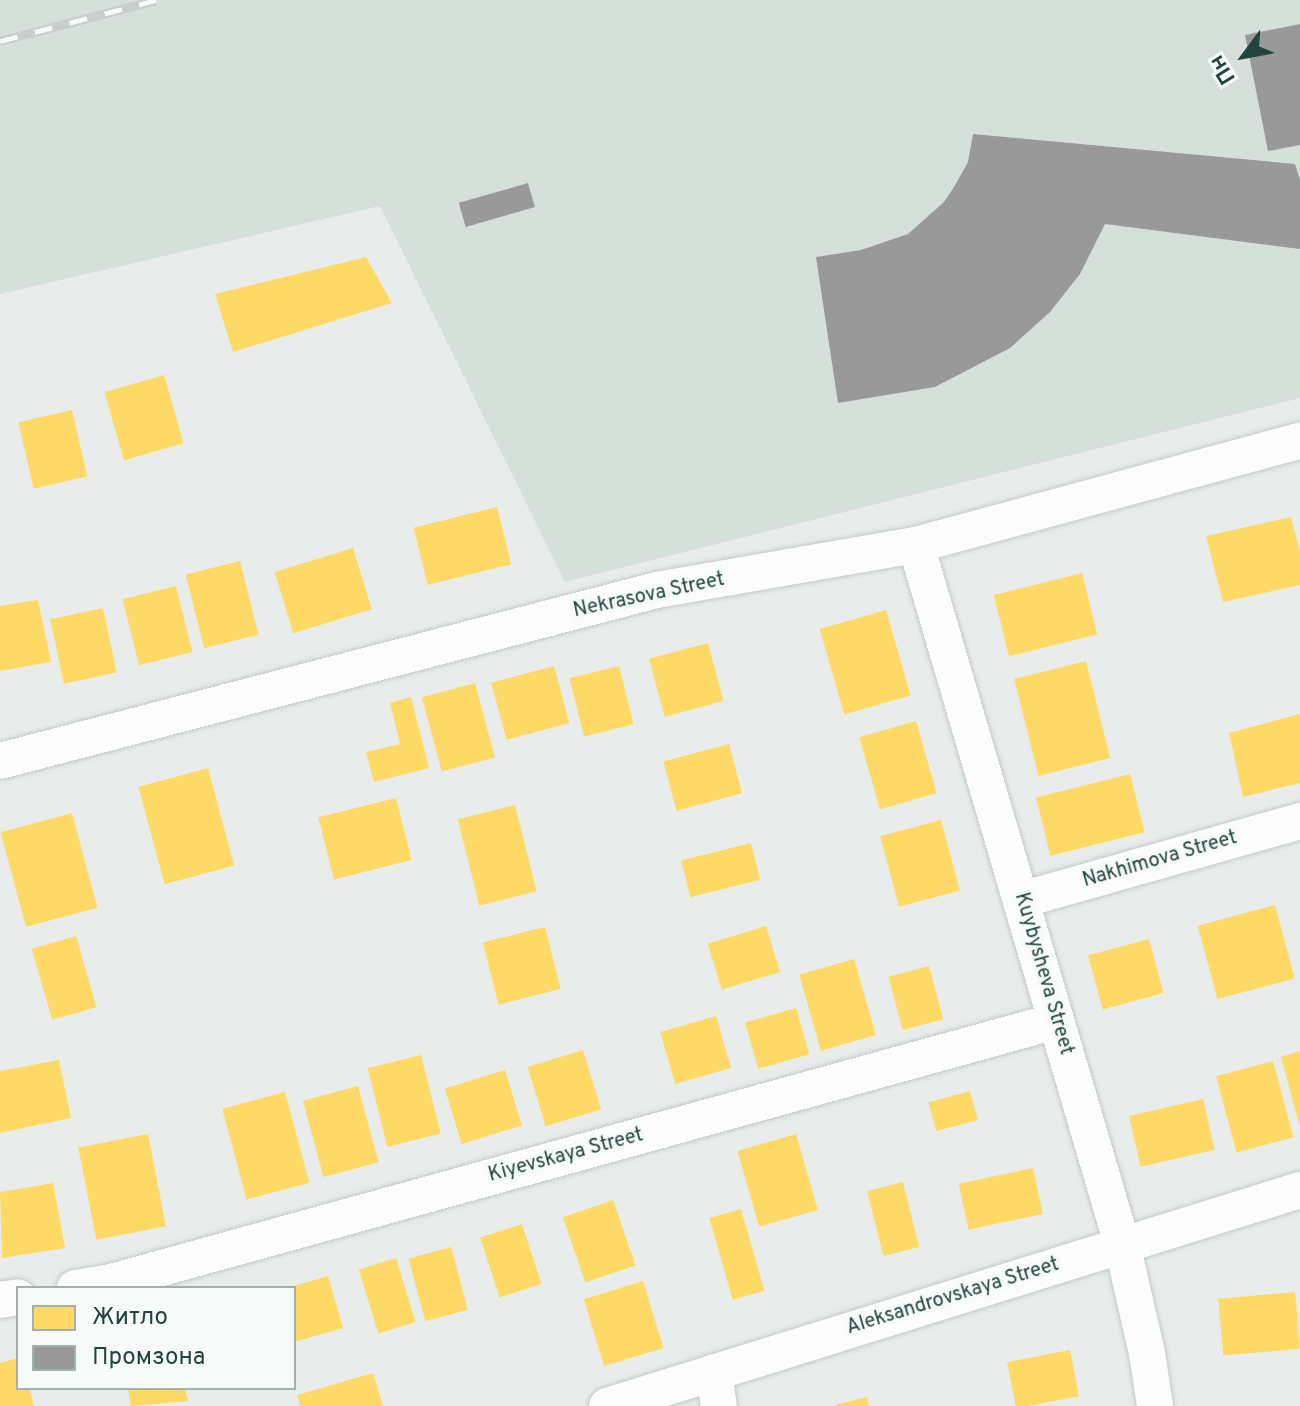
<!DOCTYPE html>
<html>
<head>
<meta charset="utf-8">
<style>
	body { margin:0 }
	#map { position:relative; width:1300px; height:1406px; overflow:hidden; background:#e8edeb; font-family:Overpass,sans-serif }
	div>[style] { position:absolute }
	.built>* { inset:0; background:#d5e0db }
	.homes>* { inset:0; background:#ffd966; transform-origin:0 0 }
	.industry>* { inset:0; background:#999; transform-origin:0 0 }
	.roads { filter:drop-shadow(0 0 2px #c4cac8) drop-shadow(0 0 2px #c4cac8) }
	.street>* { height:36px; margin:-18px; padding:0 18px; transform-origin:18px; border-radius:18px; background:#fcfcfc }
	.rail>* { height:9px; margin-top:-4.5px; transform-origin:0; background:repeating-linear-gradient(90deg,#f6fbf9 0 18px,#c9cdcc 0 36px); box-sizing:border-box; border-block:2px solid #c9cdcc }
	span { translate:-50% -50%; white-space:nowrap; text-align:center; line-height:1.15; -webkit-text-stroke:8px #f6fbf9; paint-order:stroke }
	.street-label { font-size:20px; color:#21443e }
	.legend { position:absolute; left:16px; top:1286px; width:280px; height:104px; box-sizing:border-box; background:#f6fbf9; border:2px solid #a1b2ae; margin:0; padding:10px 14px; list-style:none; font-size:24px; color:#21443e }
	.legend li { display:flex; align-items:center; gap:16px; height:40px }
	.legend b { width:40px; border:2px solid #a1b2ae }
	.north { position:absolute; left:1204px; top:16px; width:80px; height:80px; -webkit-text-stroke:6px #f6fbf9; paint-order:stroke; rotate:238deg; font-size:22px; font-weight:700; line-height:32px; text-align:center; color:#21443e }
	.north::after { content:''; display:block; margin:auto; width:28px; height:36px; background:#21443e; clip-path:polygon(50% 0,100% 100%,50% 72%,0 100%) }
</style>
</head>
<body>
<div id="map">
	<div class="built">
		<i style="clip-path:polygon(0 0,1300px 0,1300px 398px,565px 582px,380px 206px,0 294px)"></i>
	</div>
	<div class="homes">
		<i style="clip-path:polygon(366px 257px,392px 303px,233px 352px,215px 294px)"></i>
		<i style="left:164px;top:375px;width:71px;height:62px;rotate:74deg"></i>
		<i style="left:72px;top:410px;width:68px;height:55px;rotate:77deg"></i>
		<i style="left:497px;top:507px;width:59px;height:86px;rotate:76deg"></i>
		<i style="clip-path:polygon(1291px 517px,1300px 552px,1300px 585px,1223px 602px,1206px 536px)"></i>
		<i style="left:353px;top:548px;width:64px;height:82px;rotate:73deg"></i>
		<i style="left:240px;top:561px;width:76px;height:56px;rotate:76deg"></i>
		<i style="left:1082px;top:573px;width:63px;height:91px;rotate:76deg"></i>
		<i style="left:176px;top:586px;width:68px;height:55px;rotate:76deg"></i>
		<i style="clip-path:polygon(38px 600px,51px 662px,0 671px,0 606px)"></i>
		<i style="left:103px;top:608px;width:66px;height:54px;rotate:78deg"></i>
		<i style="left:886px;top:610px;width:89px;height:69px;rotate:74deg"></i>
		<i style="left:708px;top:643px;width:60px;height:61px;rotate:75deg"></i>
		<i style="left:1086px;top:661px;width:100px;height:74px;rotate:76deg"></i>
		<i style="left:554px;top:666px;width:59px;height:65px;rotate:75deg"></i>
		<i style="left:619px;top:666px;width:60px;height:51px;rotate:76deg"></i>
		<i style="left:475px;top:683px;width:77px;height:55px;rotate:75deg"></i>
		<i style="clip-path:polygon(411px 697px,429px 768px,374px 782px,366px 752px,400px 744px,390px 703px)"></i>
		<i style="clip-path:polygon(1300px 714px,1300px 783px,1243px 797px,1229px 733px)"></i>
		<i style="left:916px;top:721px;width:75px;height:59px;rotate:74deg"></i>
		<i style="left:729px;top:744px;width:51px;height:68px;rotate:75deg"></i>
		<i style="left:208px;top:768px;width:101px;height:72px;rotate:75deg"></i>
		<i style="left:1130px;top:774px;width:60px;height:97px;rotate:76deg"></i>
		<i style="left:396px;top:798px;width:64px;height:80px;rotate:76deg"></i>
		<i style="left:515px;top:805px;width:89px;height:59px;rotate:76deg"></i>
		<i style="left:72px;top:813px;width:98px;height:74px;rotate:75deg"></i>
		<i style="left:941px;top:820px;width:73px;height:63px;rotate:75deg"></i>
		<i style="left:751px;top:843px;width:38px;height:72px;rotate:76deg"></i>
		<i style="left:1275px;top:905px;width:76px;height:80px;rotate:75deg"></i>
		<i style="left:766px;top:926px;width:48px;height:61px;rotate:73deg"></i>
		<i style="left:545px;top:927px;width:64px;height:64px;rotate:76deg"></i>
		<i style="left:76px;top:936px;width:74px;height:46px;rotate:74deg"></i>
		<i style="left:1149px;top:939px;width:56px;height:63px;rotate:75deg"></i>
		<i style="left:854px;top:959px;width:79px;height:57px;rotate:74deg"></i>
		<i style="left:929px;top:966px;width:55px;height:42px;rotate:75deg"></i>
		<i style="left:796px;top:1008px;width:48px;height:53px;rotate:74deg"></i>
		<i style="left:716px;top:1016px;width:54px;height:58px;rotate:74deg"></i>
		<i style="left:583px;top:1050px;width:62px;height:58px;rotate:73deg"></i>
		<i style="clip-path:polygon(1300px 1051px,1300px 1124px,1299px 1124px,1281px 1057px)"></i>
		<i style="left:421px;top:1055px;width:81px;height:55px;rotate:76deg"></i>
		<i style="clip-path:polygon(59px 1060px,71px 1118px,0 1133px,0 1071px)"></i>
		<i style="left:1273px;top:1061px;width:79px;height:59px;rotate:75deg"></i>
		<i style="left:505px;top:1070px;width:58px;height:63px;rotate:73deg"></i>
		<i style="left:358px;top:1086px;width:79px;height:57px;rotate:75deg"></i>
		<i style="left:970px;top:1091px;width:30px;height:43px;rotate:75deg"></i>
		<i style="left:285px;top:1092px;width:94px;height:65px;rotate:75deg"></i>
		<i style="left:1203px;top:1099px;width:52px;height:76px;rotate:77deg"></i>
		<i style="left:148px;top:1134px;width:94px;height:71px;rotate:79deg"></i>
		<i style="left:796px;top:1134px;width:79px;height:61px;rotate:74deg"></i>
		<i style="left:1033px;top:1168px;width:47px;height:76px;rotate:78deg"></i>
		<i style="left:903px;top:1182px;width:67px;height:37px;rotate:76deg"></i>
		<i style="clip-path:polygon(53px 1183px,65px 1248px,2px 1258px,0 1192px)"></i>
		<i style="left:613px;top:1200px;width:69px;height:53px;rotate:71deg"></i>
		<i style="left:741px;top:1209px;width:85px;height:33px;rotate:74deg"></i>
		<i style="left:522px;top:1224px;width:63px;height:44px;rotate:72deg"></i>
		<i style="left:451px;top:1247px;width:65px;height:44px;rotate:75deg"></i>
		<i style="left:396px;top:1258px;width:67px;height:39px;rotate:73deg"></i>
		<i style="clip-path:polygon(328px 1276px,343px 1328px,294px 1342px,294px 1286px)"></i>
		<i style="left:643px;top:1281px;width:70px;height:62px;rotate:73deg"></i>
		<i style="left:1295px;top:1292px;width:57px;height:77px;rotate:85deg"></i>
		<i style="left:1070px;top:1350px;width:47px;height:64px;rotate:79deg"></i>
		<i style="clip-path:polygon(18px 1358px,18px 1388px,29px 1388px,34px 1406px,0 1406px,0 1363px)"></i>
		<i style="clip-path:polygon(373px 1373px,383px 1406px,300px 1406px,297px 1395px)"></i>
		<i style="clip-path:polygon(128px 1388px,185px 1388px,188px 1401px,131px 1406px)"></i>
		<i style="clip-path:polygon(867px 1397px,869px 1406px,835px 1406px,835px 1405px)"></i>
	</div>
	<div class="industry">
		<i style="clip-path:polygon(1300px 24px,1300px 145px,1268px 151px,1245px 35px)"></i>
		<i style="clip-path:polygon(973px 134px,1295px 164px,1300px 180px,1300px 249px,1105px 224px,1080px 274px,1050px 312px,1010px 348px,935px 387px,838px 403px,816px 257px,861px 250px,908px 234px,944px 202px,954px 187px,968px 162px)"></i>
		<i style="left:528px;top:183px;width:25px;height:72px;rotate:74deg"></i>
	</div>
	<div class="roads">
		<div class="street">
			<i style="left:916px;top:545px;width:729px;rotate:73.58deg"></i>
			<i style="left:1122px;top:1244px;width:112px;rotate:77.1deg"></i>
			<i style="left:1147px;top:1353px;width:54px;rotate:81.4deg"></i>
			<i style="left:0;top:761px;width:679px;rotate:-14.59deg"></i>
			<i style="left:657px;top:590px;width:263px;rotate:-9.9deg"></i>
			<i style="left:916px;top:545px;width:398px;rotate:-15.2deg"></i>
			<i style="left:1021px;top:900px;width:290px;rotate:-15.8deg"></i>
			<i style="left:75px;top:1288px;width:36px;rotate:-9deg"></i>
			<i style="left:111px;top:1282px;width:980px;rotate:-15.44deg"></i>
			<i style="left:0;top:1300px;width:18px;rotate:-9deg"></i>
			<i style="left:714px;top:1372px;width:34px;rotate:82deg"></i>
			<i style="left:607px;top:1406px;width:726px;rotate:-17.31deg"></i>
		</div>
	</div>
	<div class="rail">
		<i style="left:0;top:41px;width:161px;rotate:-14.7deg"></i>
	</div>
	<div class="street-label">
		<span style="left:649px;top:596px;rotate:-12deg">Nekrasova Street</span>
		<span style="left:1160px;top:860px;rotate:-16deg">Nakhimova Street</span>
		<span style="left:1043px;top:974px;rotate:74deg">Kuybysheva Street</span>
		<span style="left:566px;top:1156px;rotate:-15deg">Kiyevskaya Street</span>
		<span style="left:953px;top:1297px;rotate:-17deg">Aleksandrovskaya Street</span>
	</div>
	<ul class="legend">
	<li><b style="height:22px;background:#ffd966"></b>Житло</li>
	<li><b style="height:22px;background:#999"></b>Промзона</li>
	</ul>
	<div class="north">Пн</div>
</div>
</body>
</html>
